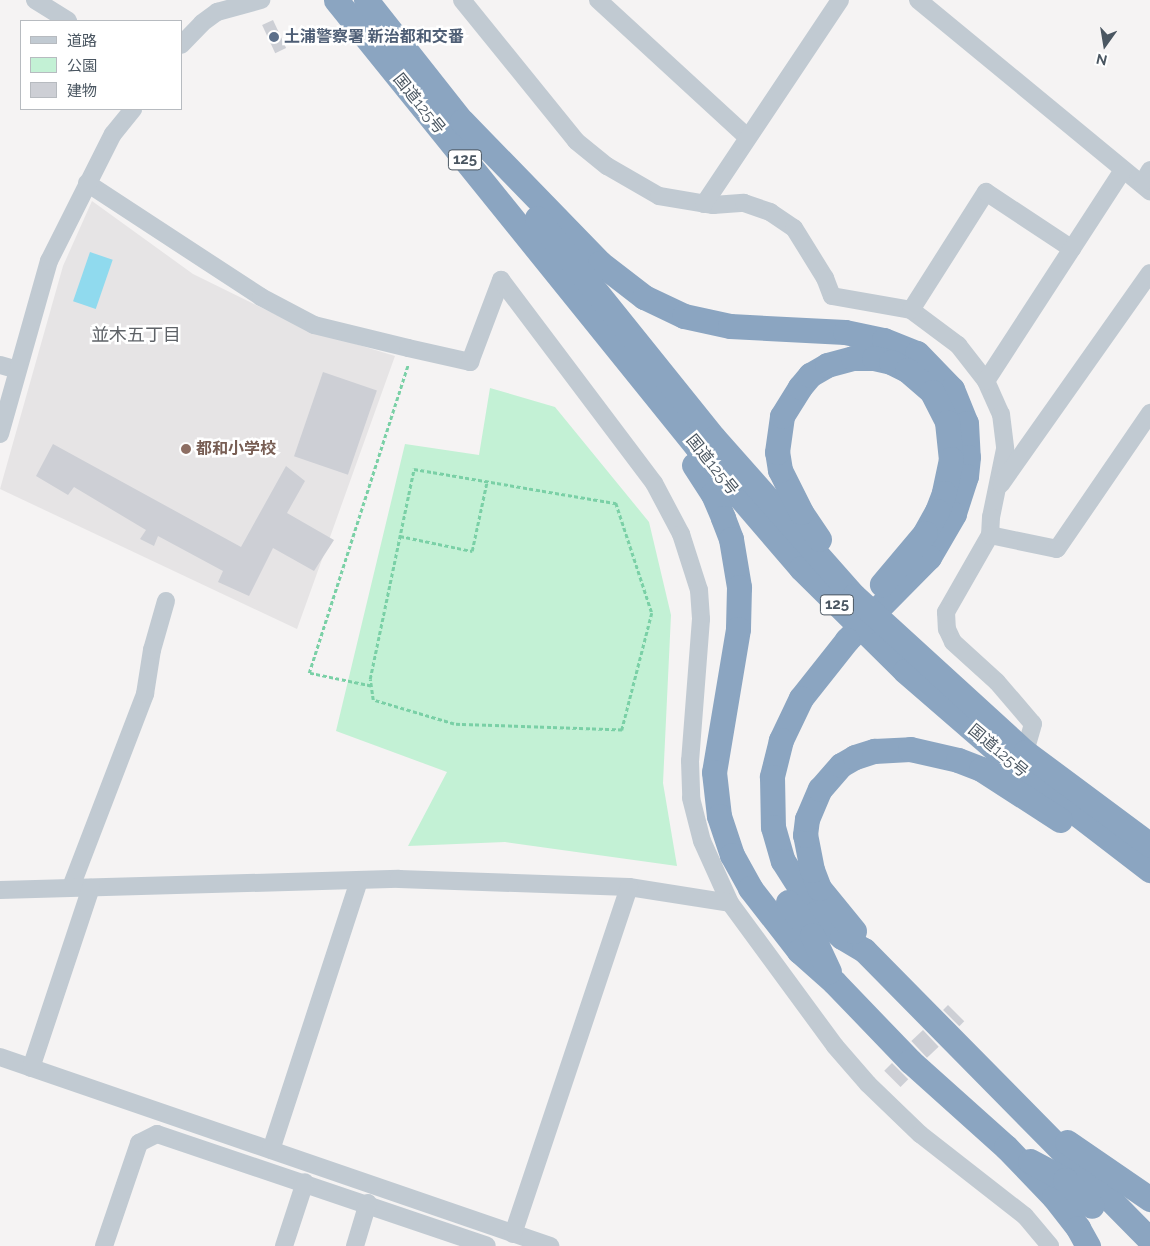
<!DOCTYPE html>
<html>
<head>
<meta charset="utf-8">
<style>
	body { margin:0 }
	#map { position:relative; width:1150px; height:1246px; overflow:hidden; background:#f5f3f3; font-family:Raleway,"Noto Sans JP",sans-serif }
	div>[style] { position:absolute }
	.education>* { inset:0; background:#e6e4e5 }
	.green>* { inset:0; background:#c3f1d5 }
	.water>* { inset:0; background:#90daee; transform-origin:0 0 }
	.building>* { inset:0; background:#cdcfd5; transform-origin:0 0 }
	.path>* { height:2.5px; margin-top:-1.25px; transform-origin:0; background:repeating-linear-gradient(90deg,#7ad0a6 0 4px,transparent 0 6.5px) }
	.minor>* { height:18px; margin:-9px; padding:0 9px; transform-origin:9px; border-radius:9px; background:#c1cad2 }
	.highway>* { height:25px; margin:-12.5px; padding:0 12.5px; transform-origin:12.5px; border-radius:12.5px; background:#8ba5c1 }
	.dots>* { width:14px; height:14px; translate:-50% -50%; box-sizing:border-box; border:2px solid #fff; border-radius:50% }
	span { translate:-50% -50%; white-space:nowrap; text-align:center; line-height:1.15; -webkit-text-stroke:5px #fff; paint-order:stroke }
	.shield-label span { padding:1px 4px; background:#fff; border:1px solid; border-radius:4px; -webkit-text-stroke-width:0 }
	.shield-label { font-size:15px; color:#4a5661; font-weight:700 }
	.service-label { font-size:16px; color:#4e5e75; font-weight:700 }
	.left { translate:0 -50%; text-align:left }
	.street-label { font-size:16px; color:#4a5661 }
	.education-label { font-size:16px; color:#785e54; font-weight:700 }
	.neighbourhood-label { font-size:18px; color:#5f6368 }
	.legend { position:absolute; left:20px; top:20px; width:162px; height:90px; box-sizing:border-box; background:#fff; border:1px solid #b7bbc0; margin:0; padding:6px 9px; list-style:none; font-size:15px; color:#4a5661 }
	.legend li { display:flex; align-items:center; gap:10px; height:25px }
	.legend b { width:25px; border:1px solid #b7bbc0 }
	.north { position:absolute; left:1080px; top:20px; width:50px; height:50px; -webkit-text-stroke:4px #fff; paint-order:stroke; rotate:193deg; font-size:14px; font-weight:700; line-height:20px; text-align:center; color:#4a5661 }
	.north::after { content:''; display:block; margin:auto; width:18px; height:22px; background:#4a5661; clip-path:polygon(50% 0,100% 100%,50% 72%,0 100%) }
</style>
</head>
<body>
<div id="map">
	<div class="education">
		<i style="clip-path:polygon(92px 201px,193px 274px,303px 328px,395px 356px,297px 629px,0 489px,63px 266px)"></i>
	</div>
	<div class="green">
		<i style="clip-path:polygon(490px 388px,555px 407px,649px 522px,671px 615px,663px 783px,677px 866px,505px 842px,408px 846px,447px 772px,336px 731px,405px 444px,479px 455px)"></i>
	</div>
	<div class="water">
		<i style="left:90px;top:252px;width:24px;height:52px;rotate:19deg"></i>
	</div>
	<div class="building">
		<i style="left:273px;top:20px;width:31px;height:12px;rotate:65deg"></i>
		<i style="left:323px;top:372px;width:57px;height:89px;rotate:19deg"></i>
		<i style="clip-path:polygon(53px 444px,241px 547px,286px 466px,305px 481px,287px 513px,334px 540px,314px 571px,273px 548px,249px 596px,218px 582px,223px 571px,158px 536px,154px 546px,140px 539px,146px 530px,74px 487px,68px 495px,36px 476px)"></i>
		<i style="left:948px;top:1005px;width:23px;height:7px;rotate:45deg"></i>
		<i style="left:923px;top:1030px;width:23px;height:16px;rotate:47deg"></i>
		<i style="left:892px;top:1063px;width:23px;height:11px;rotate:45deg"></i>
	</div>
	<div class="path">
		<i style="left:414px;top:469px;width:205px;rotate:9.6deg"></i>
		<i style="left:616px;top:503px;width:116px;rotate:71.9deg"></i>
		<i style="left:652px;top:613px;width:121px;rotate:104.4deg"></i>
		<i style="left:622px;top:730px;width:168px;rotate:-178deg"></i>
		<i style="left:454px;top:724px;width:84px;rotate:-163.5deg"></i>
		<i style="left:373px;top:700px;width:21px;rotate:-98deg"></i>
		<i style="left:370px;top:679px;width:215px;rotate:-78.2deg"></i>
		<i style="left:400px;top:536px;width:74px;rotate:11.8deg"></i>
		<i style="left:472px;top:551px;width:72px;rotate:-77.9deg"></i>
		<i style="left:371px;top:686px;width:63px;rotate:-168.2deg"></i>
		<i style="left:309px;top:673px;width:324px;rotate:-72.2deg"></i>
	</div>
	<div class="minor">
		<i style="left:35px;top:0;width:39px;rotate:32deg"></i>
		<i style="left:462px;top:0;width:181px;rotate:51deg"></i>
		<i style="left:576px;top:141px;width:40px;rotate:39deg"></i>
		<i style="left:607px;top:166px;width:60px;rotate:30deg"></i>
		<i style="left:659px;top:196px;width:55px;rotate:9.5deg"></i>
		<i style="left:713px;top:205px;width:31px;rotate:-4deg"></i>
		<i style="left:744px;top:203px;width:28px;rotate:19deg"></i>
		<i style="left:770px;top:212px;width:29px;rotate:34deg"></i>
		<i style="left:794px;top:228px;width:59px;rotate:58.2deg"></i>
		<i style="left:825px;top:278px;width:19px;rotate:69deg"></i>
		<i style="left:832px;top:296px;width:80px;rotate:10deg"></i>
		<i style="left:911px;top:310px;width:59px;rotate:36.7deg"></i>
		<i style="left:958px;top:345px;width:46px;rotate:52.1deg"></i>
		<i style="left:986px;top:381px;width:36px;rotate:66deg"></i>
		<i style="left:1001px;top:414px;width:35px;rotate:83deg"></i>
		<i style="left:1005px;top:449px;width:69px;rotate:101.6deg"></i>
		<i style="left:991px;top:517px;width:18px;rotate:93deg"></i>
		<i style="left:990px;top:535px;width:89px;rotate:119.7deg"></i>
		<i style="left:946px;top:612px;width:17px;rotate:87deg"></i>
		<i style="left:947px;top:629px;width:14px;rotate:65deg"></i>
		<i style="left:953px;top:642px;width:59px;rotate:42.3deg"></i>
		<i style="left:997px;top:682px;width:55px;rotate:49.4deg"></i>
		<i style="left:1033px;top:724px;width:29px;rotate:106deg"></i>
		<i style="left:598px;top:0;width:202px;rotate:42.6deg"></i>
		<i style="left:918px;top:0;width:301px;rotate:39.5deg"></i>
		<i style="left:181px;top:45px;width:30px;rotate:-46deg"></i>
		<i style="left:202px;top:23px;width:19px;rotate:-36deg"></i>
		<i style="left:217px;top:12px;width:46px;rotate:-15.3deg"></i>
		<i style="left:87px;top:183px;width:208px;rotate:33.2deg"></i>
		<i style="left:261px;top:297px;width:60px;rotate:27.8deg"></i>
		<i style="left:314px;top:325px;width:97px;rotate:13.7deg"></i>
		<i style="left:408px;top:348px;width:64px;rotate:12.7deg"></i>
		<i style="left:470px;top:362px;width:88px;rotate:-69.3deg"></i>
		<i style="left:501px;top:280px;width:254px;rotate:53deg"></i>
		<i style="left:654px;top:483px;width:58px;rotate:62.1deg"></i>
		<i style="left:681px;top:534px;width:59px;rotate:72.2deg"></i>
		<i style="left:699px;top:590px;width:29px;rotate:86deg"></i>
		<i style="left:701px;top:619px;width:142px;rotate:94.4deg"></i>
		<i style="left:690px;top:761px;width:37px;rotate:88deg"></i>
		<i style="left:691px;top:798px;width:44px;rotate:75.7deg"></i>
		<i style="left:702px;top:841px;width:68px;rotate:65.7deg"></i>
		<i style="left:730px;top:903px;width:177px;rotate:53.7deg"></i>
		<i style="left:835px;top:1046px;width:50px;rotate:49deg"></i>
		<i style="left:868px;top:1084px;width:72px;rotate:43.9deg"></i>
		<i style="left:920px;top:1134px;width:133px;rotate:38deg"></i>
		<i style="left:1025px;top:1216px;width:39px;rotate:50deg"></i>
		<i style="left:1142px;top:184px;width:16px;rotate:-60deg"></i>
		<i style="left:704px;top:204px;width:245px;rotate:-56.3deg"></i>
		<i style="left:911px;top:310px;width:140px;rotate:-57.6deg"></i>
		<i style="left:986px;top:192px;width:103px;rotate:33.5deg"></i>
		<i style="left:0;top:365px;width:18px;rotate:16deg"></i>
		<i style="left:986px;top:381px;width:252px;rotate:-57deg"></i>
		<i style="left:0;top:434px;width:180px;rotate:-74.2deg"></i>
		<i style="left:49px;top:261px;width:142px;rotate:-63.3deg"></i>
		<i style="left:113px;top:134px;width:32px;rotate:-51deg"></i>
		<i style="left:1001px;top:484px;width:258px;rotate:-54.8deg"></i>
		<i style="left:990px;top:535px;width:68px;rotate:11.8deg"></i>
		<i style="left:1057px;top:549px;width:165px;rotate:-55.6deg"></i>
		<i style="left:71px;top:887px;width:207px;rotate:-69deg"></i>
		<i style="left:145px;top:694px;width:45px;rotate:-81deg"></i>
		<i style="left:152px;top:650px;width:51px;rotate:-74.1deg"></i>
		<i style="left:0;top:890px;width:399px;rotate:-1.6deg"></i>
		<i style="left:399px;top:879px;width:230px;rotate:2deg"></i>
		<i style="left:629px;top:887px;width:102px;rotate:9deg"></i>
		<i style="left:0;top:1057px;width:582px;rotate:18.96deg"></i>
		<i style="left:31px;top:1068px;width:190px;rotate:-71.6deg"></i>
		<i style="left:271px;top:1150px;width:284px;rotate:-71.9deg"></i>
		<i style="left:513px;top:1234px;width:366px;rotate:-71.5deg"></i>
		<i style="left:104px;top:1246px;width:109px;rotate:-71.2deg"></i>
		<i style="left:139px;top:1143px;width:20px;rotate:-27deg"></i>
		<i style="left:157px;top:1134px;width:348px;rotate:18.7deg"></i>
		<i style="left:284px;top:1246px;width:67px;rotate:-71.8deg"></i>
		<i style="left:355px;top:1246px;width:45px;rotate:-73.2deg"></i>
	</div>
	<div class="highway">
		<i style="left:336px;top:0;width:575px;rotate:51.08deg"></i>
		<i style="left:697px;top:447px;width:160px;rotate:49.3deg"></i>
		<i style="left:801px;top:568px;width:146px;rotate:44.7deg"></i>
		<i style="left:905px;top:671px;width:148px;rotate:40.9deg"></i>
		<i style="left:1017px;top:768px;width:168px;rotate:37.5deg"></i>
		<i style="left:366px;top:0;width:169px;rotate:51.7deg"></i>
		<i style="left:462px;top:121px;width:198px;rotate:45.8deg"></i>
		<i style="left:600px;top:263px;width:56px;rotate:37.7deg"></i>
		<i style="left:644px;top:297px;width:44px;rotate:25.4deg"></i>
		<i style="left:684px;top:316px;width:47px;rotate:12.3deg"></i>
		<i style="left:730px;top:326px;width:115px;rotate:3deg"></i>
		<i style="left:845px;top:332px;width:40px;rotate:12deg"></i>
		<i style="left:884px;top:340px;width:35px;rotate:22deg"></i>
		<i style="left:917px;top:353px;width:50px;rotate:45.8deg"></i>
		<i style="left:952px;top:389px;width:37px;rotate:68deg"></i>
		<i style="left:966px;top:423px;width:34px;rotate:87deg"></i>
		<i style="left:968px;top:457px;width:19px;rotate:96deg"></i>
		<i style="left:966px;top:476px;width:40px;rotate:108deg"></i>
		<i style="left:954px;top:514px;width:50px;rotate:120.2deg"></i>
		<i style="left:929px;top:557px;width:117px;rotate:134.7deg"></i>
		<i style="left:847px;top:640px;width:74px;rotate:128.4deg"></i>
		<i style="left:801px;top:698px;width:47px;rotate:115.5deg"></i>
		<i style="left:781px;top:740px;width:38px;rotate:104deg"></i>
		<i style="left:772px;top:777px;width:50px;rotate:88.9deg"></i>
		<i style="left:773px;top:827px;width:35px;rotate:74deg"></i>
		<i style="left:783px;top:861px;width:62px;rotate:57.6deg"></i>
		<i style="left:816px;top:913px;width:35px;rotate:43deg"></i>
		<i style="left:842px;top:937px;width:26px;rotate:31deg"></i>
		<i style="left:864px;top:950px;width:407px;rotate:45.4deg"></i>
		<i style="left:537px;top:218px;width:282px;rotate:51.2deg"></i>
		<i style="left:714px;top:438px;width:211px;rotate:48.5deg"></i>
		<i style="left:854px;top:596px;width:231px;rotate:42.4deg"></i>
		<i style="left:1025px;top:752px;width:156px;rotate:36.6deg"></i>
		<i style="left:694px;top:465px;width:35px;rotate:57deg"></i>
		<i style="left:713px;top:494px;width:26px;rotate:67deg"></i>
		<i style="left:723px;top:518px;width:22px;rotate:69deg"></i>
		<i style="left:731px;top:539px;width:49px;rotate:80.5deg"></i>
		<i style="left:739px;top:587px;width:42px;rotate:91.4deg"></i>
		<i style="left:738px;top:629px;width:145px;rotate:99.5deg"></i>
		<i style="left:714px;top:772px;width:44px;rotate:83.5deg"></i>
		<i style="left:719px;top:816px;width:41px;rotate:71.6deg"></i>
		<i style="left:732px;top:855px;width:38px;rotate:61deg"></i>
		<i style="left:750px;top:888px;width:80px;rotate:52.1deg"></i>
		<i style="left:799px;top:951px;width:47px;rotate:41.5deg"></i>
		<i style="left:834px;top:982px;width:110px;rotate:46.1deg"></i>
		<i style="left:910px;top:1061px;width:129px;rotate:41.9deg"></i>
		<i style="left:1006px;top:1147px;width:69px;rotate:46.2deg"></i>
		<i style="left:1054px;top:1197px;width:39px;rotate:52deg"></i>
		<i style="left:1078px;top:1228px;width:21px;rotate:61deg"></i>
		<i style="left:819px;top:539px;width:32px;rotate:-124deg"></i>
		<i style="left:801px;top:512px;width:47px;rotate:-116.6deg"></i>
		<i style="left:780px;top:470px;width:18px;rotate:-99deg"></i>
		<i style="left:777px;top:452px;width:36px;rotate:-82deg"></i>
		<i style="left:782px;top:416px;width:34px;rotate:-58deg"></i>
		<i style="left:800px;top:387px;width:16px;rotate:-50deg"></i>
		<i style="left:810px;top:375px;width:20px;rotate:-30deg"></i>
		<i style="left:827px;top:365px;width:27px;rotate:-15deg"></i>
		<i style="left:853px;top:358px;width:21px"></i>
		<i style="left:874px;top:358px;width:17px;rotate:13deg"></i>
		<i style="left:891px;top:362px;width:18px;rotate:27deg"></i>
		<i style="left:907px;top:370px;width:33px;rotate:41deg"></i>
		<i style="left:932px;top:392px;width:34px;rotate:63deg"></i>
		<i style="left:947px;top:422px;width:37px;rotate:84deg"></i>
		<i style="left:951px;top:459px;width:35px;rotate:102deg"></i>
		<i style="left:944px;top:493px;width:19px;rotate:111deg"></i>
		<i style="left:937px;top:511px;width:25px;rotate:119deg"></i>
		<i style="left:925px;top:533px;width:67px;rotate:130.1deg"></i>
		<i style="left:788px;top:902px;width:41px;rotate:54deg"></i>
		<i style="left:812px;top:935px;width:40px;rotate:65deg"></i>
		<i style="left:854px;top:931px;width:55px;rotate:-129.1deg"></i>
		<i style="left:819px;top:888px;width:19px;rotate:-111deg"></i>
		<i style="left:812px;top:870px;width:36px;rotate:-101deg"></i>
		<i style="left:805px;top:835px;width:16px;rotate:-83deg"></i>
		<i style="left:807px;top:819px;width:33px;rotate:-67deg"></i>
		<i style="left:820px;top:789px;width:32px;rotate:-49deg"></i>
		<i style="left:841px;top:765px;width:16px;rotate:-30deg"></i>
		<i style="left:855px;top:757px;width:20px;rotate:-18deg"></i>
		<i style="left:874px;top:751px;width:36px;rotate:-3deg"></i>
		<i style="left:910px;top:749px;width:49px;rotate:12.9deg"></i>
		<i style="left:958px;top:760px;width:25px;rotate:21deg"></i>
		<i style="left:981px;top:769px;width:94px;rotate:32.8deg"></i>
		<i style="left:1067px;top:1142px;width:101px;rotate:34.5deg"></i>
		<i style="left:1030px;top:1161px;width:40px;rotate:28deg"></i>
		<i style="left:1065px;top:1180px;width:37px;rotate:44deg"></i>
	</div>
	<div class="dots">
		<i style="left:274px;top:37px;background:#5c6f8a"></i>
		<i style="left:186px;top:449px;background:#8d6e63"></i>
	</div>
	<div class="shield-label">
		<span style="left:465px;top:160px">125</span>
		<span style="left:837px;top:605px">125</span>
	</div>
	<div class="service-label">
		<span class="left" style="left:284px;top:37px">土浦警察署 新治都和交番</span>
	</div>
	<div class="street-label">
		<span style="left:419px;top:104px;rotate:51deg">国道125号</span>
		<span style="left:712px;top:465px;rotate:51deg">国道125号</span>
		<span style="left:998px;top:751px;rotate:40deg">国道125号</span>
	</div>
	<div class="education-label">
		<span class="left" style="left:196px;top:449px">都和小学校</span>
	</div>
	<div class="neighbourhood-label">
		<span style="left:136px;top:335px">並木五丁目</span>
	</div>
	<ul class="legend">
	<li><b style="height:6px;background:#c1cad2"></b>道路</li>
	<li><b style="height:14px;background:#c3f1d5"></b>公園</li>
	<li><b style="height:14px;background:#cdcfd5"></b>建物</li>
	</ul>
	<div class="north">N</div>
</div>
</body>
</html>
